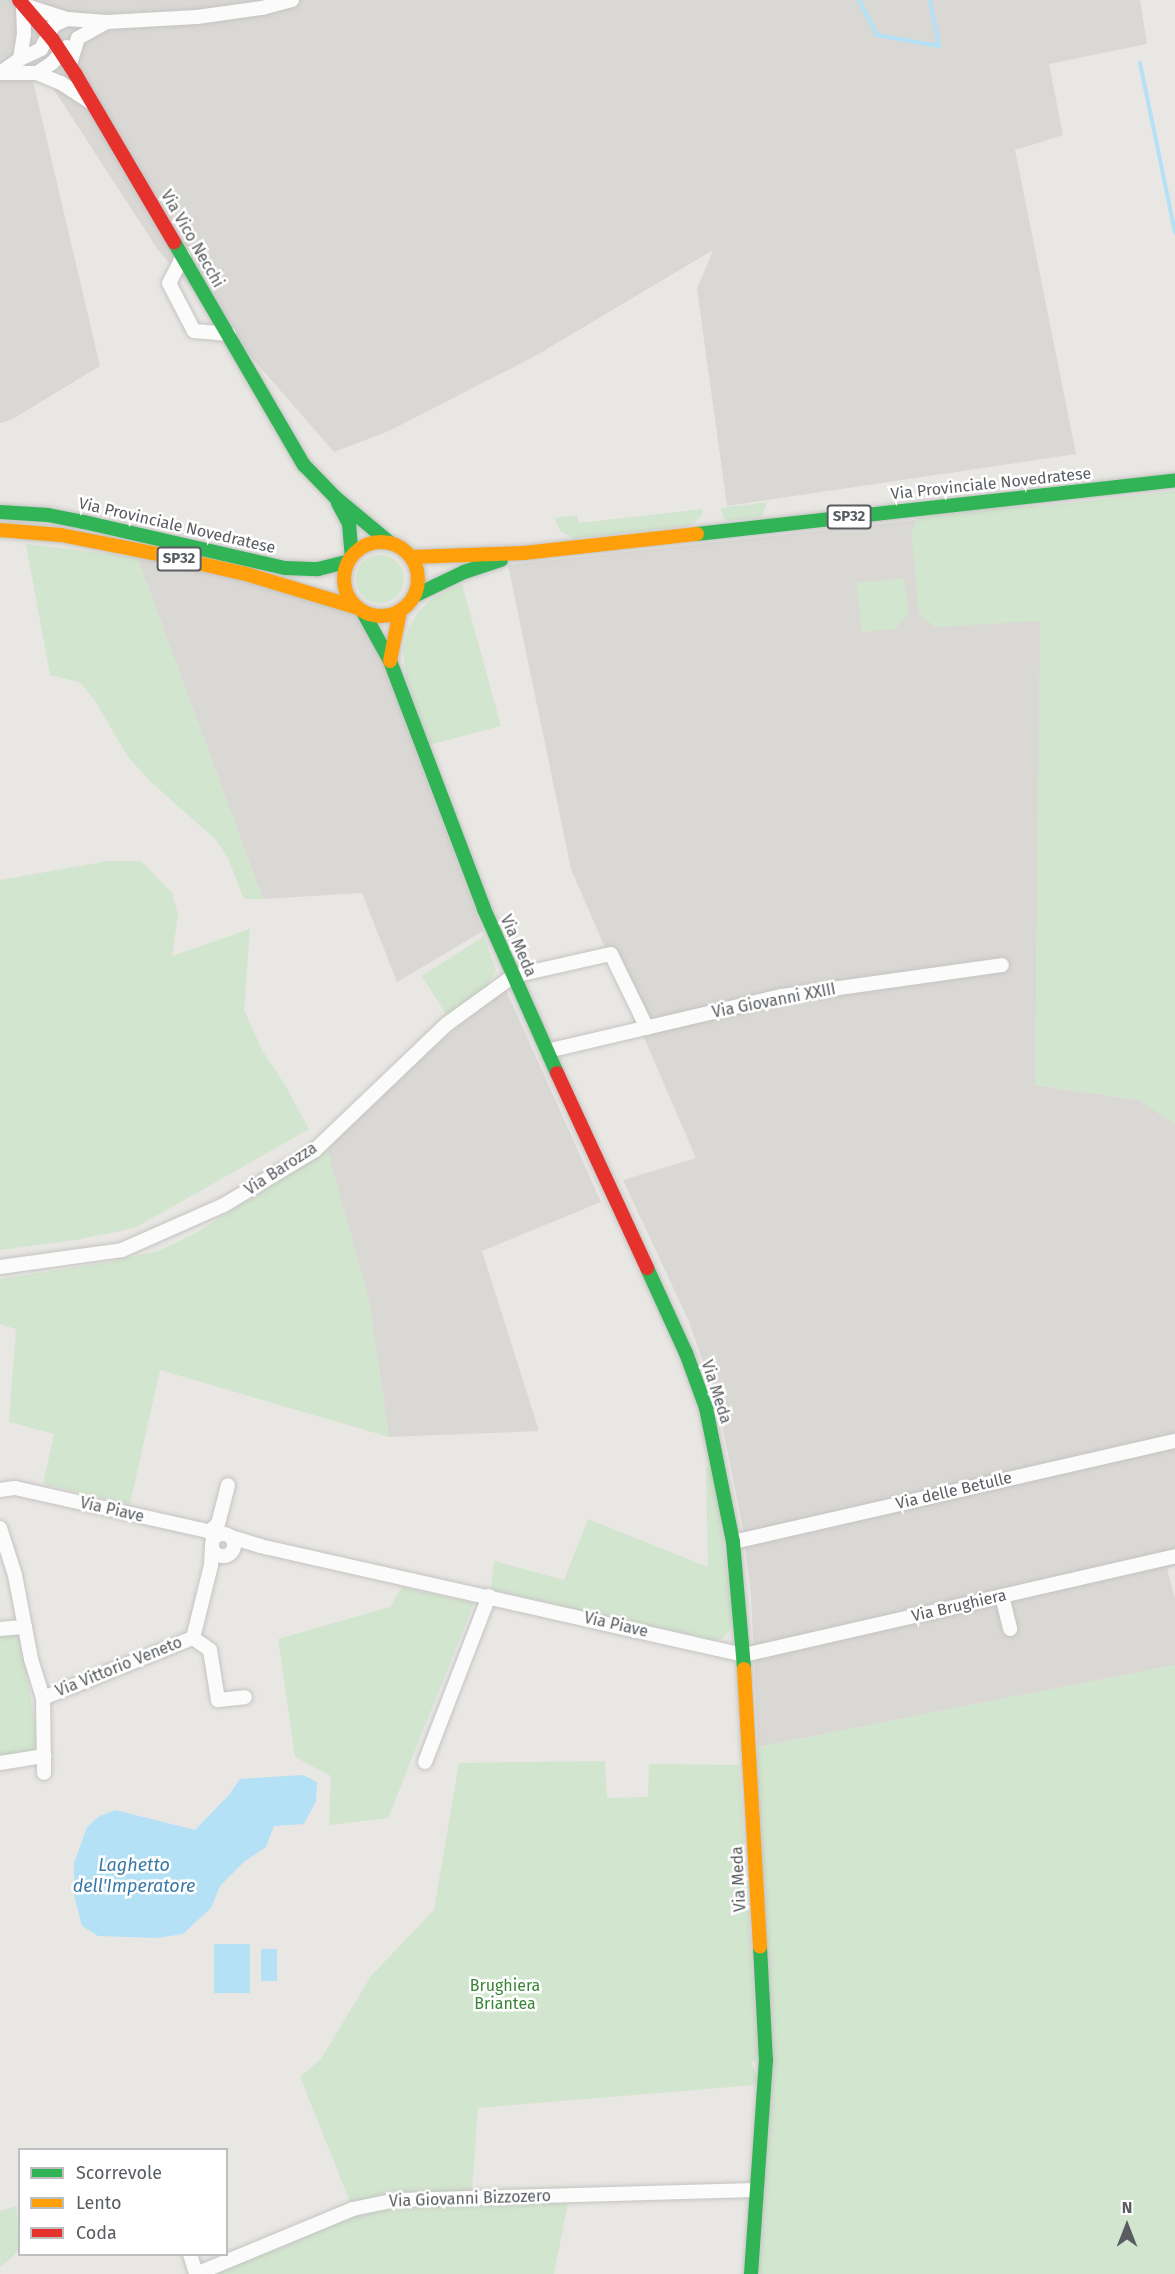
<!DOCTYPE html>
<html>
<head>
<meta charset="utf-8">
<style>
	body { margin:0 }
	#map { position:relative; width:1175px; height:2274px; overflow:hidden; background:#e9e7e3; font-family:"Fira Sans",sans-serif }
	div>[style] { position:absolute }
	.industrial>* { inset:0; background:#dad8d4 }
	.green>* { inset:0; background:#d2e5ce }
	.round { border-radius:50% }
	.water>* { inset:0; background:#b4e1f6; transform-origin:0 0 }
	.stream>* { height:4px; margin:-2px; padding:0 2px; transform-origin:2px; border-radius:2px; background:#b4e1f6 }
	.roads { filter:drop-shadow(0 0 2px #c4c4c3) drop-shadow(0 0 2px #c4c4c3) }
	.street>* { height:14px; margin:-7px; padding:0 7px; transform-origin:7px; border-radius:7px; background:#fcfbfb }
	.street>.ring { margin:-7px; padding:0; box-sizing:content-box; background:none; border:14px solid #fcfbfb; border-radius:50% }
	.fast>* { height:14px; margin:-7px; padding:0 7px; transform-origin:7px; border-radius:7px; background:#30b455 }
	.slow>* { height:14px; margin:-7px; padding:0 7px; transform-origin:7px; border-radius:7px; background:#ff9f0a }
	.slow>.ring { margin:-7px; padding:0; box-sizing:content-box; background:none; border:14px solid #ff9f0a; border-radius:50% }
	.jam>* { height:14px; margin:-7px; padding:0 7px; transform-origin:7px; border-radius:7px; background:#e5322d }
	span { translate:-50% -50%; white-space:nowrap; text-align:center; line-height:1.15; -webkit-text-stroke:5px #fff; paint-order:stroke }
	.shield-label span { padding:2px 4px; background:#fff; border:2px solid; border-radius:4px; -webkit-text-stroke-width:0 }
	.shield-label { font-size:15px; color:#595d61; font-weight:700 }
	.street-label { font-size:16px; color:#595d61 }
	.park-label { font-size:16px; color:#398435 }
	.water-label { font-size:18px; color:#3a7aa6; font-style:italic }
	.legend { position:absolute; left:18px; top:2148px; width:210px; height:108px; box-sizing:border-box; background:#fff; border:2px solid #bdbec0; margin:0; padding:8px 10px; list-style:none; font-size:18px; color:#595d61 }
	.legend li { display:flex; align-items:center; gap:12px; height:30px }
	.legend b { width:30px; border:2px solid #bdbec0 }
	.north { position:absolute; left:1097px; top:2196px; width:60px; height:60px; -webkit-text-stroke:4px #fff; paint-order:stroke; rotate:0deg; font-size:16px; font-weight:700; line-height:24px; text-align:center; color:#595d61 }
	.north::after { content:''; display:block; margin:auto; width:21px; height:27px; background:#595d61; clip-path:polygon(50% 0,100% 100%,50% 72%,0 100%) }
</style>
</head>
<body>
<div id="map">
	<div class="industrial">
		<i style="clip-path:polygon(0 0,1140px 0,1147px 44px,1049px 64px,1063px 135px,1015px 150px,1076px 454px,727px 506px,697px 289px,713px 250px,537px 355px,389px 431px,334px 452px,158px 250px,47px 79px,33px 81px,100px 366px,11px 420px,0 423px)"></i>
		<i style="clip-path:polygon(1042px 506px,1035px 1085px,1139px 1100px,1175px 1124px,1175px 1566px,1167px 1568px,1175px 1599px,1175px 1665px,758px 1747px,751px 1594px,742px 1524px,718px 1404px,689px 1322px,623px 1180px,696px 1158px,571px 869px,508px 565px)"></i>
		<i style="clip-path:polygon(137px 557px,226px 570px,354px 613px,379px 652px,483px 931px,397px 982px,362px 893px,263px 899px)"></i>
		<i style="clip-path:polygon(505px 988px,601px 1202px,482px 1251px,539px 1431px,389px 1437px,369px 1300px,327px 1150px,396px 1078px)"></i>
	</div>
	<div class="green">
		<i style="clip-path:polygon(1175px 491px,1175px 1124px,1139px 1100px,1035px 1085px,1040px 621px,935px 627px,919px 614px,911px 530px,918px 518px,990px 507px,1042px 506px)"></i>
		<i style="clip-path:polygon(767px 502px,762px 517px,729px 521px,724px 519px,720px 508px)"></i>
		<i style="clip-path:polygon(703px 509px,702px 515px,692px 525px,574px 539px,560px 531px,555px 518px,577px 515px,579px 523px)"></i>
		<i style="clip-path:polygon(26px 544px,137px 557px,263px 899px,244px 899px,228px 858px,216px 840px,150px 781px,128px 757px,94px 699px,79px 682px,50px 675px)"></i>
		<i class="round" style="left:356px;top:555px;width:48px;height:48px"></i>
		<i style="clip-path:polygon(904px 578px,909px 613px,895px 629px,862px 632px,856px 583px)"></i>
		<i style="clip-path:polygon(462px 584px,501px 726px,429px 745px,406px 679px,403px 652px,408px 629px,418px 612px,433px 598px)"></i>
		<i style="clip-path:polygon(109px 861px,141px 861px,172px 893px,178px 915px,172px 956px,250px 929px,244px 1010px,262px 1050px,285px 1085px,309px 1129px,135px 1228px,75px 1240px,0 1250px,0 880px)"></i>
		<i style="clip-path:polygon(484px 936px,496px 971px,487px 986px,447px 1016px,422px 976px)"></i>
		<i style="clip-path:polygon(327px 1150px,369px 1300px,389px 1437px,160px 1370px,130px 1504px,43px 1484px,54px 1434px,9px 1422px,16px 1329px,0 1324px,0 1279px,103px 1263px,158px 1251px,196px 1233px)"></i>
		<i style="clip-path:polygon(706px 1467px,714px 1468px,733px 1620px,730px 1631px,722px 1639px,713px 1640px,491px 1590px,494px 1561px,564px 1580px,588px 1519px,708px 1567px)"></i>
		<i style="clip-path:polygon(402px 1587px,474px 1603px,388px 1818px,329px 1825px,331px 1776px,295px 1757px,278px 1639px,390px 1607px)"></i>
		<i style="clip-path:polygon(20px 1632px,39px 1750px,0 1757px,0 1634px)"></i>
		<i style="clip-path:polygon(1175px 1665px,1175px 2274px,756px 2274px,766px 2162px,754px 1769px,758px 1747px)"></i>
		<i style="clip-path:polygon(605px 1761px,607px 1798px,648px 1797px,649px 1764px,739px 1765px,758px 2060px,751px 2062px,758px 2077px,755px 2085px,478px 2108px,472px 2191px,571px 2187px,554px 2274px,216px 2274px,358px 2211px,353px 2209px,300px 2077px,321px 2059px,371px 1976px,434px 1910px,459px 1763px)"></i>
		<i style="clip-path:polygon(17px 2206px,19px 2250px,0 2268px,0 2211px)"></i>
	</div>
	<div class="water">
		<i style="clip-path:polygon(303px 1775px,317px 1782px,316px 1801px,304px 1824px,274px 1826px,266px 1847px,245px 1861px,220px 1886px,211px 1908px,183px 1934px,156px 1938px,98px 1936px,82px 1926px,74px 1895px,74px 1863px,87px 1827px,98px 1817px,115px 1810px,195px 1830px,229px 1795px,240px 1779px)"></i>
		<i style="left:214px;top:1944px;width:36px;height:49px"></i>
		<i style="left:261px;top:1949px;width:16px;height:32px"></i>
	</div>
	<div class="stream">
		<i style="left:859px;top:0;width:39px;rotate:63deg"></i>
		<i style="left:877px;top:35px;width:63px;rotate:10.1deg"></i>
		<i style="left:939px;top:46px;width:47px;rotate:-101.1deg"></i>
		<i style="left:1140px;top:63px;width:173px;rotate:78.3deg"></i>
	</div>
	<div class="roads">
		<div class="street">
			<i style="left:20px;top:59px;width:23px;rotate:-25deg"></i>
			<i style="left:41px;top:49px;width:27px;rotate:-62deg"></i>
			<i style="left:54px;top:25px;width:14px;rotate:-25deg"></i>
			<i style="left:70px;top:64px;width:27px;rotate:-73deg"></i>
			<i style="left:78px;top:38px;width:33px;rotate:-29deg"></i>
			<i style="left:0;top:73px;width:24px;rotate:-35deg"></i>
			<i style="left:20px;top:59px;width:25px;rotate:-81deg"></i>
			<i style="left:24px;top:34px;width:29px;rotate:-92deg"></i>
			<i style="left:23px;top:5px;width:46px;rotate:17.7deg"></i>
			<i style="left:67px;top:19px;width:40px;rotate:4.3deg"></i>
			<i style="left:107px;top:22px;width:90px;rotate:-3.2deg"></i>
			<i style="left:197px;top:17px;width:66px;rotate:-7.9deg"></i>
			<i style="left:262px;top:8px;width:31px;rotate:-15deg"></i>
			<i style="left:0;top:73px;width:37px"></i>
			<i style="left:37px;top:73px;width:26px;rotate:23deg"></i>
			<i style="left:61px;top:83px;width:37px;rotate:33deg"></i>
			<i style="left:37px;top:73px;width:18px;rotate:-34deg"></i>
			<i style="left:52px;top:63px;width:22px;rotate:-47deg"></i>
			<i style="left:183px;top:256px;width:30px;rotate:117deg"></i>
			<i style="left:169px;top:283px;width:54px;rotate:62.5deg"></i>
			<i style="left:194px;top:331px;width:35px;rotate:5deg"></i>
			<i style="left:547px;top:1051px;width:241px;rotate:-13.2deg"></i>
			<i style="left:782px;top:996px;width:222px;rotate:-8deg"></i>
			<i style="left:0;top:1267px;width:123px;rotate:-7.9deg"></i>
			<i style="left:122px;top:1250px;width:111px;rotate:-23.8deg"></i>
			<i style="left:224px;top:1205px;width:106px;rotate:-31.1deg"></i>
			<i style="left:315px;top:1150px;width:182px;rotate:-43.7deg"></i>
			<i style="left:447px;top:1024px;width:82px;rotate:-36deg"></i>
			<i style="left:513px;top:976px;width:100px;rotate:-12.7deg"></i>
			<i style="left:611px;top:954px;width:82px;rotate:64.1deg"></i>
			<i style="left:0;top:1490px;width:15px;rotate:-8deg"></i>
			<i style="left:15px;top:1488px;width:211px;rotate:12.6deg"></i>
			<i style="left:0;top:1528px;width:49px;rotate:72.3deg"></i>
			<i style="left:15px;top:1575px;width:86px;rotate:79.2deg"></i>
			<i style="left:31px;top:1659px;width:41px;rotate:72.9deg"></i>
			<i style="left:43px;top:1698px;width:75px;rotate:89.2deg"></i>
			<i style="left:209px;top:1532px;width:12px;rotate:-42deg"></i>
			<i style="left:218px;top:1524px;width:40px;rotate:-75.6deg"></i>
			<i class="ring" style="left:212px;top:1534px;width:8px;height:8px"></i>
			<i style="left:231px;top:1537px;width:30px;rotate:17deg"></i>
			<i style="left:260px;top:1546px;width:496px;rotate:12.7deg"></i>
			<i style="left:744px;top:1655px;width:442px;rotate:-12.9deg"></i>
			<i style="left:733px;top:1542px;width:453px;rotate:-12.9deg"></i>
			<i style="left:1002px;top:1596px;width:34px;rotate:76deg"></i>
			<i style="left:0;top:1629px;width:25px;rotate:-5deg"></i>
			<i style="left:193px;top:1638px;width:21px;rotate:35deg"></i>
			<i style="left:210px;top:1650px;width:51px;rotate:80.9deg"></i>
			<i style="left:218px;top:1700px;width:27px;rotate:-6deg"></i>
			<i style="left:43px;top:1698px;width:162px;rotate:-21.8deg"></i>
			<i style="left:193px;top:1638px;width:75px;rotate:-76.1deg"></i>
			<i style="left:211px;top:1565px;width:17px;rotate:-87deg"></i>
			<i style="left:425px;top:1762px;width:178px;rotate:-68.9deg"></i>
			<i style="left:0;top:1763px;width:45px;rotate:-9deg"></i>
			<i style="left:190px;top:2254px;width:21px;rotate:73deg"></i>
			<i style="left:196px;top:2274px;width:170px;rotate:-22.5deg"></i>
			<i style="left:353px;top:2209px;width:44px;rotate:-11.8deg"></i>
			<i style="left:396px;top:2200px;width:361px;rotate:-1.6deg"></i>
		</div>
		<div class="fast">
			<i style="left:174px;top:242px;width:258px;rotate:59.8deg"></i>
			<i style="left:304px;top:465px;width:45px;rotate:45.9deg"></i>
			<i style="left:335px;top:497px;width:72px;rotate:39.9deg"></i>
			<i style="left:338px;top:503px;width:24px;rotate:62deg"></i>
			<i style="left:349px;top:524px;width:32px;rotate:85deg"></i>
			<i style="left:0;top:512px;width:48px;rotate:3.6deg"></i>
			<i style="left:48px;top:515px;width:37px;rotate:11deg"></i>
			<i style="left:84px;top:522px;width:206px;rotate:12.9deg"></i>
			<i style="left:285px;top:568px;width:33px;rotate:2deg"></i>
			<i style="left:318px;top:569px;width:30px;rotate:-14deg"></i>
			<i style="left:697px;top:534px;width:481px;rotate:-6.4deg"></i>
			<i style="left:414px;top:596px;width:55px;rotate:-25.6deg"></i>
			<i style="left:464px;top:572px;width:39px;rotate:-18deg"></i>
			<i style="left:363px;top:612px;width:56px;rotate:61.1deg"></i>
			<i style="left:390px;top:661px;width:265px;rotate:69.2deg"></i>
			<i style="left:484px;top:909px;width:180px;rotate:66deg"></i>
			<i style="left:647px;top:1268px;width:94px;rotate:65.4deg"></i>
			<i style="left:686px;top:1353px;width:59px;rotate:70deg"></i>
			<i style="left:706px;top:1408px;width:137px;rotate:78.6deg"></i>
			<i style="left:733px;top:1542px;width:127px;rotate:85deg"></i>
			<i style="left:751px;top:2274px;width:214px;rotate:-86deg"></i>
			<i style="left:766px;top:2061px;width:114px;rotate:-93deg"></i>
		</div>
		<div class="slow">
			<i style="left:0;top:530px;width:61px;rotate:4.7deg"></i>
			<i style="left:61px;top:535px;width:94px;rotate:11.1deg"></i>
			<i style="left:153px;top:553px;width:95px;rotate:12.7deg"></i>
			<i style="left:246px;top:574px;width:114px;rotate:16.8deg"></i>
			<i class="ring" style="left:344px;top:542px;width:60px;height:60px"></i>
			<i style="left:411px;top:557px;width:113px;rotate:-2deg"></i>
			<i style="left:524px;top:553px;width:174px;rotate:-6.3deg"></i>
			<i style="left:390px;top:661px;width:51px;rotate:-78.7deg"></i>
			<i style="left:744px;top:1669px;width:278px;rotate:86.7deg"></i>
		</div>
		<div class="jam">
			<i style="left:19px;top:0;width:52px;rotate:49.6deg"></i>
			<i style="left:53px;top:40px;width:42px;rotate:56.7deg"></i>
			<i style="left:76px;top:75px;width:194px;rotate:59.6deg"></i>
			<i style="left:557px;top:1073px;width:215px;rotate:65.2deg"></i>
		</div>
	</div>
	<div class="shield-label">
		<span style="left:849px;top:517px">SP32</span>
		<span style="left:179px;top:559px">SP32</span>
	</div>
	<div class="street-label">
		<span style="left:192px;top:239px;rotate:60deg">Via Vico Necchi</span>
		<span style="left:991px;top:484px;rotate:-6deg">Via Provinciale Novedratese</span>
		<span style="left:177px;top:526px;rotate:13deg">Via Provinciale Novedratese</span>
		<span style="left:518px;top:946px;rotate:66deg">Via Meda</span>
		<span style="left:774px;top:1001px;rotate:-11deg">Via Giovanni XXIII</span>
		<span style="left:281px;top:1169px;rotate:-33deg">Via Barozza</span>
		<span style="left:716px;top:1392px;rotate:72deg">Via Meda</span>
		<span style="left:954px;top:1491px;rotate:-13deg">Via delle Betulle</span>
		<span style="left:112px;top:1510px;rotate:13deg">Via Piave</span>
		<span style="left:959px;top:1606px;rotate:-13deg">Via Brughiera</span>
		<span style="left:616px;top:1625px;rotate:13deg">Via Piave</span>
		<span style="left:119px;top:1667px;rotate:-22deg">Via Vittorio Veneto</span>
		<span style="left:739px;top:1879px;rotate:-93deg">Via Meda</span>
		<span style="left:470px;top:2199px;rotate:-2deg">Via Giovanni Bizzozero</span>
	</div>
	<div class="park-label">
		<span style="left:505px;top:1995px">Brughiera<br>Briantea</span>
	</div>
	<div class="water-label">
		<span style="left:134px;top:1876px">Laghetto<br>dell'Imperatore</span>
	</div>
	<ul class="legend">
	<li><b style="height:8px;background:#30b455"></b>Scorrevole</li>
	<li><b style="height:8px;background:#ff9f0a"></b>Lento</li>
	<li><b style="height:8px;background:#e5322d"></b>Coda</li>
	</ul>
	<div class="north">N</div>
</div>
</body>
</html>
